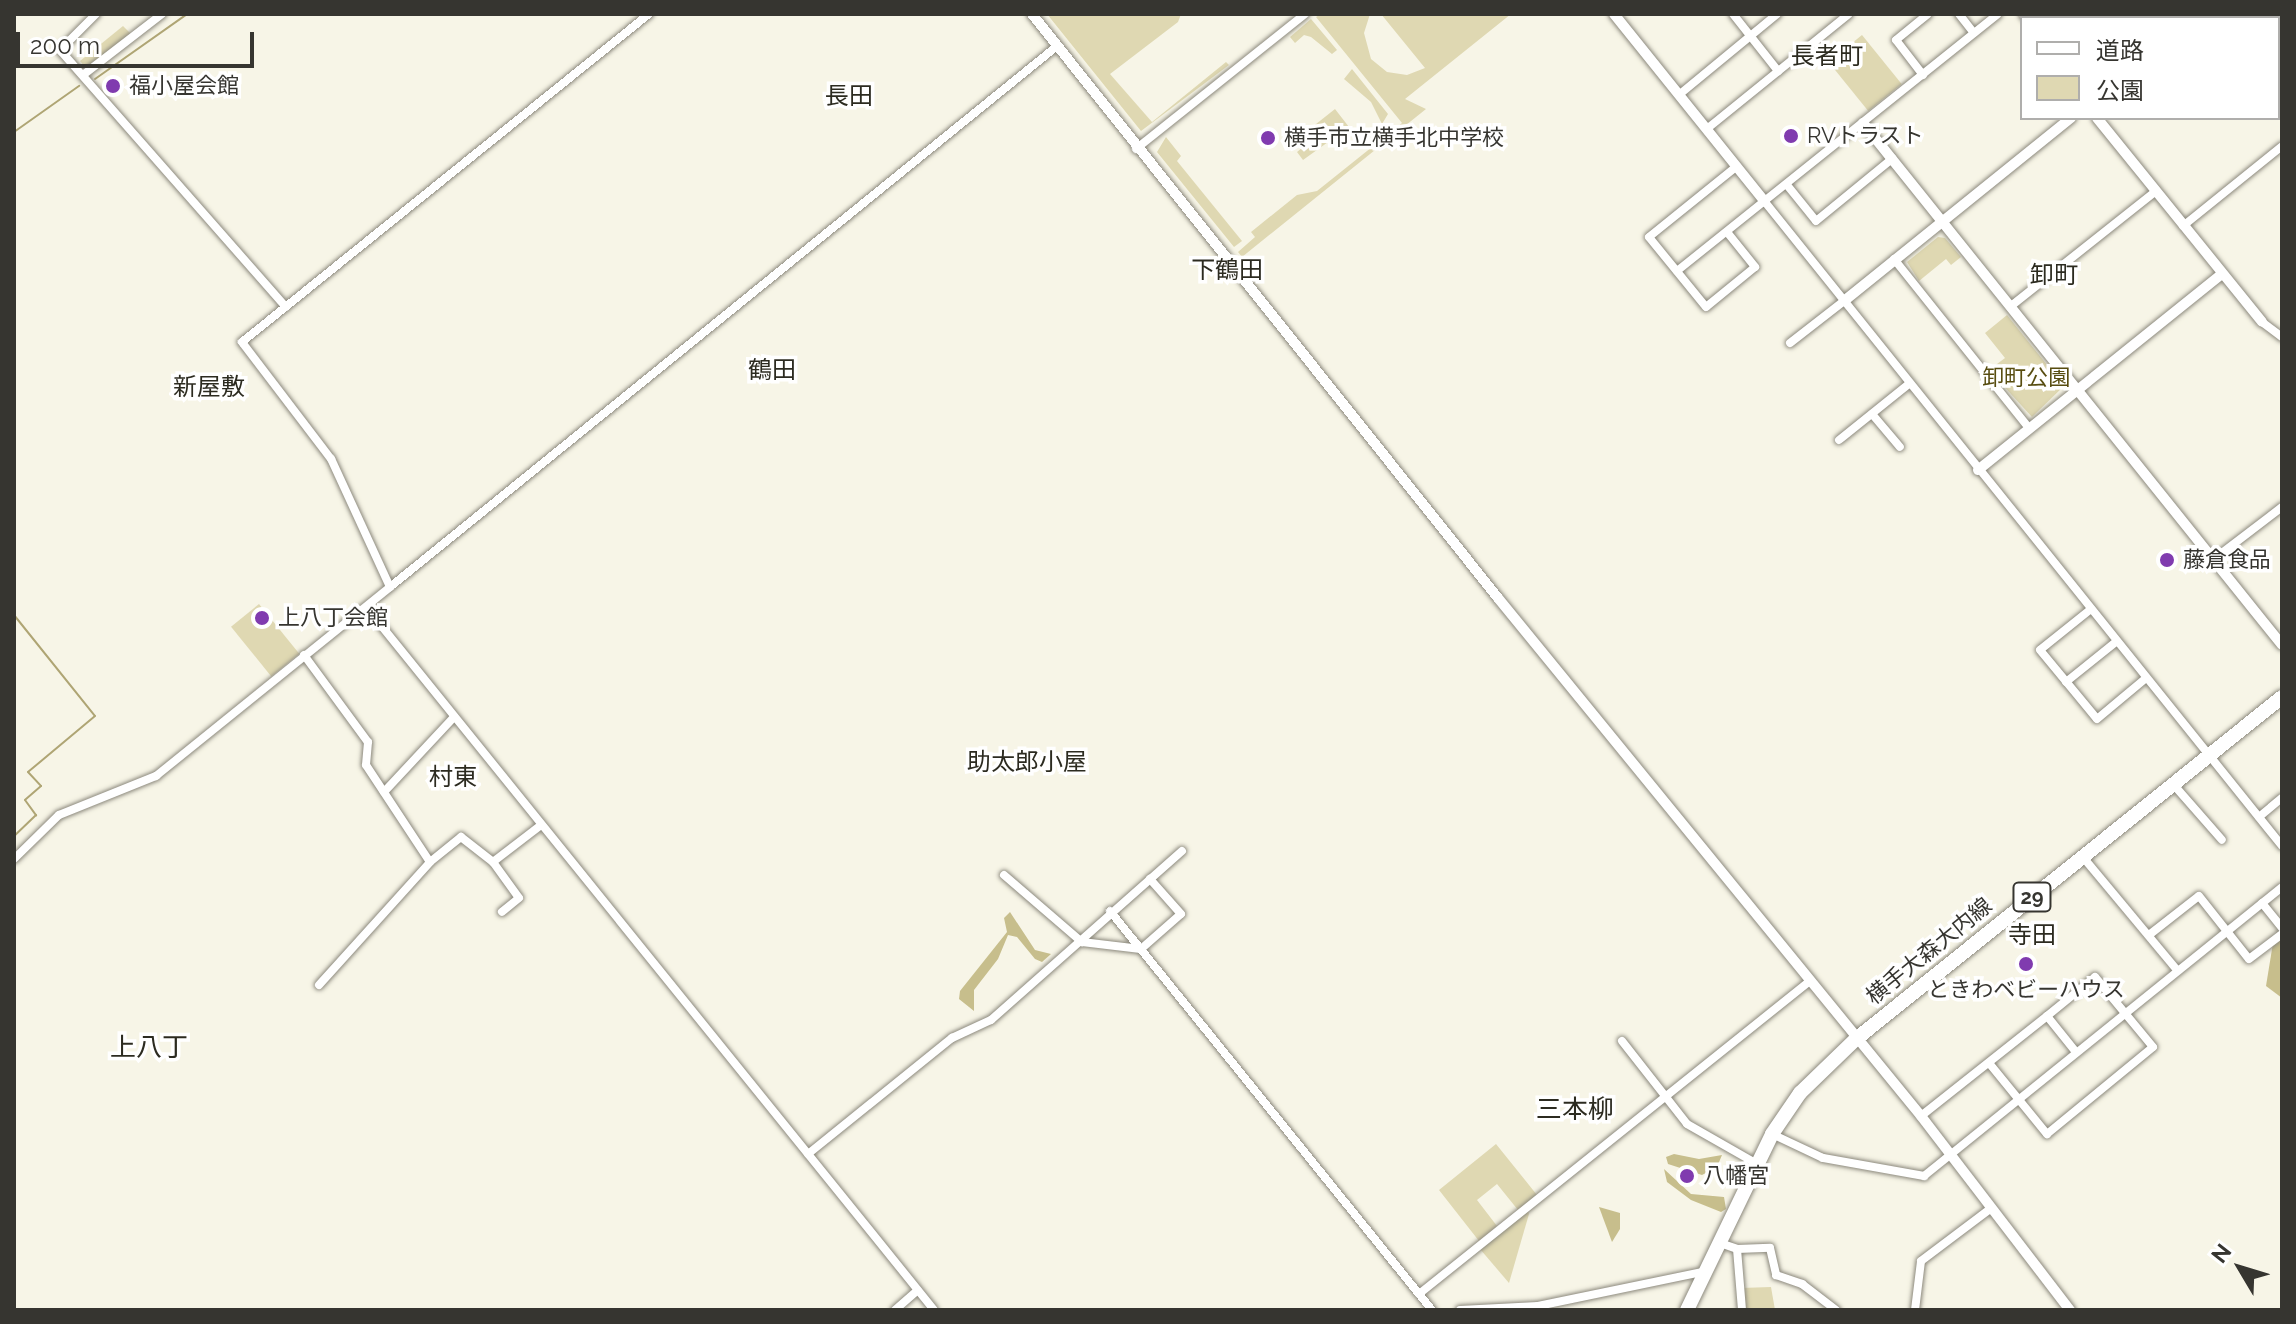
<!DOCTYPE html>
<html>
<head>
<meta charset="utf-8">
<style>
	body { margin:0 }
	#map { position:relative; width:2296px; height:1324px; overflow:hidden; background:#f7f5e7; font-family:Raleway,"Noto Sans JP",sans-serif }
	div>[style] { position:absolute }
	.green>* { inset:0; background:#dfd8b2; transform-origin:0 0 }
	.forest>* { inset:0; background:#c7be8c }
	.stream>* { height:2px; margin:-1px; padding:0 1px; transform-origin:1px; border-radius:1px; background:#afa574 }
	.roads { filter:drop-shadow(0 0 2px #8c897d) drop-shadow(0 0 2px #8c897d) }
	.minor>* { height:8px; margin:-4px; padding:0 4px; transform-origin:4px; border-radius:4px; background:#fff }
	.tertiary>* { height:10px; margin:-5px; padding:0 5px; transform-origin:5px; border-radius:5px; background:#fff }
	.primary>* { height:14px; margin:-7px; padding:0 7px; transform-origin:7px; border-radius:7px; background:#fff }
	.dots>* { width:22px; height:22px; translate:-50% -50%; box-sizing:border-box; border:4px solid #fff; border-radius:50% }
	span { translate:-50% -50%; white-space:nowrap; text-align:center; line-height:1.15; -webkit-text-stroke:7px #fff; paint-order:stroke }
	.shield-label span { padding:2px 6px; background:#fff; border:2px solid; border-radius:6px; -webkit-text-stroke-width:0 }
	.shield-label { font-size:20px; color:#363530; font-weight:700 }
	.poi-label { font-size:22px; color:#363530 }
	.left { translate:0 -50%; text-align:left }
	.park-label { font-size:22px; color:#584d11 }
	.street-label { font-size:22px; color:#363530 }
	.neighbourhood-label { font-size:24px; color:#2c2b20 }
	.quarter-label { font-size:26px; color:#2c2b20 }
	.frame { position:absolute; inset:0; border:16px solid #363530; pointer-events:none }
	.legend { position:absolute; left:2020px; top:16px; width:260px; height:104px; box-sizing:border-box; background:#fff; border:2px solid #afaeac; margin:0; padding:10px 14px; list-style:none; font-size:24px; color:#363530 }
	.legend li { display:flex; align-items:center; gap:16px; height:40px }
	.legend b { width:40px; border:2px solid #afaeac }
	.north { position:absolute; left:2200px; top:1228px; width:80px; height:80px; -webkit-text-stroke:6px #fff; paint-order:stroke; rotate:308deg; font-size:22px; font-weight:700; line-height:32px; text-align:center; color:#363530 }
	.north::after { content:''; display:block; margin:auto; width:28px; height:36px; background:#363530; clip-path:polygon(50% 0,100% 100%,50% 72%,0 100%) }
	.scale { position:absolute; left:16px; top:32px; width:238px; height:36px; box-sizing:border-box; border:4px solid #363530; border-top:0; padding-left:10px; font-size:24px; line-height:28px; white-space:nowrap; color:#363530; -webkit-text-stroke:6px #fff; paint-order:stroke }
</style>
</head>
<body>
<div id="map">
	<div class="green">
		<i style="clip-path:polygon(1047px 14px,1181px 14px,1178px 22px,1110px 74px,1152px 122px,1226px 62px,1229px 65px,1141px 131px)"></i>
		<i style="clip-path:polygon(1321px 14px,1370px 14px,1364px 33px,1371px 59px,1387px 72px,1407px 75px,1425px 68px,1381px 14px,1511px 14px,1405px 99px,1426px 109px,1242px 257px,1238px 252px,1255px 237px,1251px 232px,1297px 195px,1317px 191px,1402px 123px,1316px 17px)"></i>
		<i style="clip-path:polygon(1311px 19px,1337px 50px,1332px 54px,1311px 37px,1304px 35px,1295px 43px,1290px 37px)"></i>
		<i style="clip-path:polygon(123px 26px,132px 35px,85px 67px,80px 61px)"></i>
		<i style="left:1862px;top:35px;width:63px;height:43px;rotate:51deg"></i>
		<i style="clip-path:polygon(1352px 69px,1388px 114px,1382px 124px,1371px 102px,1344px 79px)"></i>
		<i style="clip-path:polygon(1335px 109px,1349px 127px,1303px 160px,1297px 152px,1309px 142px,1311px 128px)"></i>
		<i style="clip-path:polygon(1166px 137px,1181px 156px,1177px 161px,1242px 241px,1234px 247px,1157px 152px)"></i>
		<i style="clip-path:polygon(1938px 237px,1945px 238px,1961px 257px,1951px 265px,1946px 259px,1919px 281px,1907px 262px)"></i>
		<i style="clip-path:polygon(2007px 315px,2064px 386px,2032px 417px,1989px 370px,2005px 358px,1985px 333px)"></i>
		<i style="left:259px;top:604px;width:64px;height:36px;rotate:51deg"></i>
		<i style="clip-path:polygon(1496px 1144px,1537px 1195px,1518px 1210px,1497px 1184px,1477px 1200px,1497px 1226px,1479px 1241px,1439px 1190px)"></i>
		<i style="clip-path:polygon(1528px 1211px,1529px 1214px,1509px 1283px,1480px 1249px)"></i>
		<i style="clip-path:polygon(1771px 1287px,1775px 1310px,1745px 1310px,1741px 1288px)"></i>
	</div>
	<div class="forest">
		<i style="clip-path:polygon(1010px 912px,1035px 950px,1051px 954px,1042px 962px,1035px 959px,1017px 937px,1008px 935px,998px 959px,974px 990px,974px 1011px,959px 999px,960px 991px,1007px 932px,1004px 918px)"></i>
		<i style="clip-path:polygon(2282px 936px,2282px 998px,2266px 986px,2273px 943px)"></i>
		<i style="clip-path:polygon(1674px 1154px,1699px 1159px,1722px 1155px,1717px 1167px,1702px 1175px,1668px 1164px,1666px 1157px)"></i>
		<i style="clip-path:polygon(1664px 1169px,1691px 1194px,1724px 1197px,1726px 1209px,1721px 1212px,1691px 1200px,1667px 1182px)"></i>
		<i style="clip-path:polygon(1599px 1207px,1620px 1213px,1620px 1229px,1612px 1242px)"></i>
	</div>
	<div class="stream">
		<i style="left:95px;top:79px;width:113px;rotate:-35.2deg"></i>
		<i style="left:14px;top:132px;width:80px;rotate:-35.3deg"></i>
		<i style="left:14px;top:615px;width:129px;rotate:51.3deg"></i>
		<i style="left:95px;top:716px;width:87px;rotate:140.1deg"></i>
		<i style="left:28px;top:772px;width:19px;rotate:47deg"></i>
		<i style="left:41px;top:786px;width:21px;rotate:139deg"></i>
		<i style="left:25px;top:800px;width:19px;rotate:54deg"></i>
		<i style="left:36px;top:815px;width:30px;rotate:136deg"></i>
	</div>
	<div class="roads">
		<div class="minor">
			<i style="left:96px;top:14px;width:51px;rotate:135deg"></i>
			<i style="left:60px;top:50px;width:342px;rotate:48.7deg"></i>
			<i style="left:1733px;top:14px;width:73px;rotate:51.7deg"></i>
			<i style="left:1959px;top:14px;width:24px;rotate:52deg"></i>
			<i style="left:2023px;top:14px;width:5px;rotate:53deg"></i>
			<i style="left:83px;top:75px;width:100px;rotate:-37.7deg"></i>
			<i style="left:1923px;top:75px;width:44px;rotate:-127.6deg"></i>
			<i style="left:1896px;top:40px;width:41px;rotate:-39.1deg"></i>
			<i style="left:1680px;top:94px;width:126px;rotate:-39.5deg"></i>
			<i style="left:1708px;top:128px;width:181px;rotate:-39deg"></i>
			<i style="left:1136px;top:149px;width:216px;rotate:-38.6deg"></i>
			<i style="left:1787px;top:185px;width:46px;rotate:51.1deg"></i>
			<i style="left:1816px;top:221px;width:99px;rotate:-39.3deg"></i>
			<i style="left:1765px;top:202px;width:826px;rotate:51.24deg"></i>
			<i style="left:2183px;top:226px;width:127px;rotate:-38.9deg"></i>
			<i style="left:1727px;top:232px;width:45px;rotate:51.3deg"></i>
			<i style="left:1755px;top:267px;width:63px;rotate:140.8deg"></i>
			<i style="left:1706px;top:307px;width:90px;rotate:-129.2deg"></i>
			<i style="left:1649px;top:237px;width:113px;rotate:-38.9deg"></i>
			<i style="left:1894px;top:259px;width:216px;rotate:51.4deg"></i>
			<i style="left:1677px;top:271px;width:411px;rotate:-38.7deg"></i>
			<i style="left:2011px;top:306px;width:184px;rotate:-38.4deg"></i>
			<i style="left:2262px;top:322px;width:25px;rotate:37deg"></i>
			<i style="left:1790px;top:343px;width:68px;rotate:-37.9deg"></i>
			<i style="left:1872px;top:414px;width:43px;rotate:49.7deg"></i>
			<i style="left:1839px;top:440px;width:90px;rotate:-38.7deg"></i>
			<i style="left:2214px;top:559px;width:86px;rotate:-37.4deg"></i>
			<i style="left:390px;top:587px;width:857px;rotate:-39.04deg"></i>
			<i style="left:367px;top:608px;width:902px;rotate:51.07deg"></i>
			<i style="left:2091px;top:609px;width:65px;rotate:141.2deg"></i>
			<i style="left:2040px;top:650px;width:89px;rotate:50.4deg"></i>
			<i style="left:2097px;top:719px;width:64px;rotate:-39.9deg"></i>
			<i style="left:304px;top:655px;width:108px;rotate:53.7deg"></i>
			<i style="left:368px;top:742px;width:23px;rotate:95deg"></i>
			<i style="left:366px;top:765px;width:116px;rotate:56.6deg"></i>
			<i style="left:2066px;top:682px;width:64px;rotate:-38.7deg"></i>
			<i style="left:2173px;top:784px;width:74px;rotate:48.8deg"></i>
			<i style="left:384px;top:792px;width:103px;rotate:-47deg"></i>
			<i style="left:2259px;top:817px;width:30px;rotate:-40deg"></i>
			<i style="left:2082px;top:856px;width:147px;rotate:50.2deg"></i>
			<i style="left:14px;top:859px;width:63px;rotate:-44.4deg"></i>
			<i style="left:59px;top:815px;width:105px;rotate:-21.9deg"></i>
			<i style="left:156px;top:776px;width:301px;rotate:-38.9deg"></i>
			<i style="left:390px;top:587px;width:141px;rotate:-114.7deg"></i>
			<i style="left:331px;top:459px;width:147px;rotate:-127.3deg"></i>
			<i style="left:242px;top:342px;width:523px;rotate:-38.87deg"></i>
			<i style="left:493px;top:862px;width:44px;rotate:54.2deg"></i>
			<i style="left:519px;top:898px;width:22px;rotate:141deg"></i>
			<i style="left:1004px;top:875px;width:103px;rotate:40.7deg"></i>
			<i style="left:1082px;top:942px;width:59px;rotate:6.8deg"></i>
			<i style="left:1141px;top:949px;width:53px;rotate:-41.2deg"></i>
			<i style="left:1181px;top:914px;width:47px;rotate:-131.5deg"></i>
			<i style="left:2262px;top:903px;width:32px;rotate:51deg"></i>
			<i style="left:1110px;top:911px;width:513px;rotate:51.1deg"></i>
			<i style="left:2149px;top:935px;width:63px;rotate:-38deg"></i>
			<i style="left:2199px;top:896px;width:80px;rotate:51.6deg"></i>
			<i style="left:2249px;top:959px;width:41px;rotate:-37.1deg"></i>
			<i style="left:319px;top:985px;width:166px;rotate:-47.9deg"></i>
			<i style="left:430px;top:862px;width:40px;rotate:-39deg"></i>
			<i style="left:461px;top:837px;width:41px;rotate:38deg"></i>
			<i style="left:493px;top:862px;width:61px;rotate:-37.6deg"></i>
			<i style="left:1622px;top:1041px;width:105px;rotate:51.9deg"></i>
			<i style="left:1687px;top:1124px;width:81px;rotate:29.7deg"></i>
			<i style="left:1989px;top:1063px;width:92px;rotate:50.8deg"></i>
			<i style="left:2047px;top:1134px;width:137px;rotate:-39.4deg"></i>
			<i style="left:2153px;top:1047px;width:91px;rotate:-129.6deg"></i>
			<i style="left:2095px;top:977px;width:62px;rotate:140.9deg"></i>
			<i style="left:2047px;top:1016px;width:45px;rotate:51.3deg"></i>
			<i style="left:1921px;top:1116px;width:161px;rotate:-38.4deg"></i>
			<i style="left:1772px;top:1134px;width:56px;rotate:25.2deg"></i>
			<i style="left:1823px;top:1158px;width:103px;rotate:10.1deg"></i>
			<i style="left:1924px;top:1176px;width:460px;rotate:-38.9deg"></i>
			<i style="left:808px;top:1154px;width:185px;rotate:-38.9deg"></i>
			<i style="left:952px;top:1038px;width:43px;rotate:-24.8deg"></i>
			<i style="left:991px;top:1020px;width:255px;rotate:-41.5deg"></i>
			<i style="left:1720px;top:1243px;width:18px;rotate:19deg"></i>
			<i style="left:1737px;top:1249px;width:33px;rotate:-2deg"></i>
			<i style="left:1770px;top:1248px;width:28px;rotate:77deg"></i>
			<i style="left:1776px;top:1275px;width:28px;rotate:19deg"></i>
			<i style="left:1802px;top:1284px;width:43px;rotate:37.4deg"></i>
			<i style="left:1737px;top:1249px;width:61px;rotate:85.3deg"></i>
			<i style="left:1419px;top:1294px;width:499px;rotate:-38.7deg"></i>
			<i style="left:895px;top:1310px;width:30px;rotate:-41deg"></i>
			<i style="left:1460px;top:1310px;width:78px;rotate:-2.9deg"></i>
			<i style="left:1538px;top:1306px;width:173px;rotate:-11.7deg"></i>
			<i style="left:1915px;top:1310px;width:49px;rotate:-83deg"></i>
			<i style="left:1921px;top:1261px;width:86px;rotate:-37deg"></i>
		</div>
		<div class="tertiary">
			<i style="left:1032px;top:14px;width:747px;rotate:51.41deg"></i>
			<i style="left:1498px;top:598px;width:669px;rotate:50.76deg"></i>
			<i style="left:1921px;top:1116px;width:245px;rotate:52.5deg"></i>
			<i style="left:1614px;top:14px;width:241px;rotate:51.2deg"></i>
			<i style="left:2194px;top:18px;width:6px;rotate:-39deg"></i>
			<i style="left:2097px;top:118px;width:262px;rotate:51deg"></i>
			<i style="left:1863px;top:123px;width:669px;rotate:51.25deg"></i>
			<i style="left:1844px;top:301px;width:292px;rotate:-38.9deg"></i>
			<i style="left:1978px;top:470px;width:313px;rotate:-38.8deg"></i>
		</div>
		<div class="primary">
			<i style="left:1687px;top:1310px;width:195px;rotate:-64.2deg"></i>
			<i style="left:1772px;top:1134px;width:50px;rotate:-55.7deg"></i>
			<i style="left:1800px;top:1093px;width:78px;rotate:-44deg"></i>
			<i style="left:1856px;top:1039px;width:546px;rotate:-38.76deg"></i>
		</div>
	</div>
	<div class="dots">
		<i style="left:113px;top:86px;background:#803baf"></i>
		<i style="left:1791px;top:136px;background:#803baf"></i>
		<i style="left:1268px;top:138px;background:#803baf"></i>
		<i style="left:2167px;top:560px;background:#803baf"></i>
		<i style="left:262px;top:618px;background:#803baf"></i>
		<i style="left:2026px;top:964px;background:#803baf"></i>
		<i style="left:1687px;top:1176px;background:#803baf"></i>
	</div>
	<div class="shield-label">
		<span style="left:2032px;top:897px">29</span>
	</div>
	<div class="poi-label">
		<span class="left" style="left:129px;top:86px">福小屋会館</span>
		<span class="left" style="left:1807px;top:136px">RVトラスト</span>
		<span class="left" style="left:1284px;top:138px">横手市立横手北中学校</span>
		<span class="left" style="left:2183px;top:560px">藤倉食品</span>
		<span class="left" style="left:278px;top:618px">上八丁会館</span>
		<span style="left:2026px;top:990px">ときわベビーハウス</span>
		<span class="left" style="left:1703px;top:1176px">八幡宮</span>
	</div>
	<div class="park-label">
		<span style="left:2026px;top:378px">卸町公園</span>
	</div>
	<div class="street-label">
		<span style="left:1929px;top:951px;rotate:-39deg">横手大森大内線</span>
	</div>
	<div class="neighbourhood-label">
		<span style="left:1827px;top:56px">長者町</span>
		<span style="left:849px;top:96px">長田</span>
		<span style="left:1227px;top:270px">下鶴田</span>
		<span style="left:2054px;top:275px">卸町</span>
		<span style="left:772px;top:370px">鶴田</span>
		<span style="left:209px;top:387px">新屋敷</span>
		<span style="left:1027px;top:762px">助太郎小屋</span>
		<span style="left:453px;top:777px">村東</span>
		<span style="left:2032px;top:935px">寺田</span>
	</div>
	<div class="quarter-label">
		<span style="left:149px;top:1048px">上八丁</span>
		<span style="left:1575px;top:1110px">三本柳</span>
	</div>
	<div class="frame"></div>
	<ul class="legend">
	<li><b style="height:10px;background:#fff"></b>道路</li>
	<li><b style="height:22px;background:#dfd8b2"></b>公園</li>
	</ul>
	<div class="north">N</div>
	<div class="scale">200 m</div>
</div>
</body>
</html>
